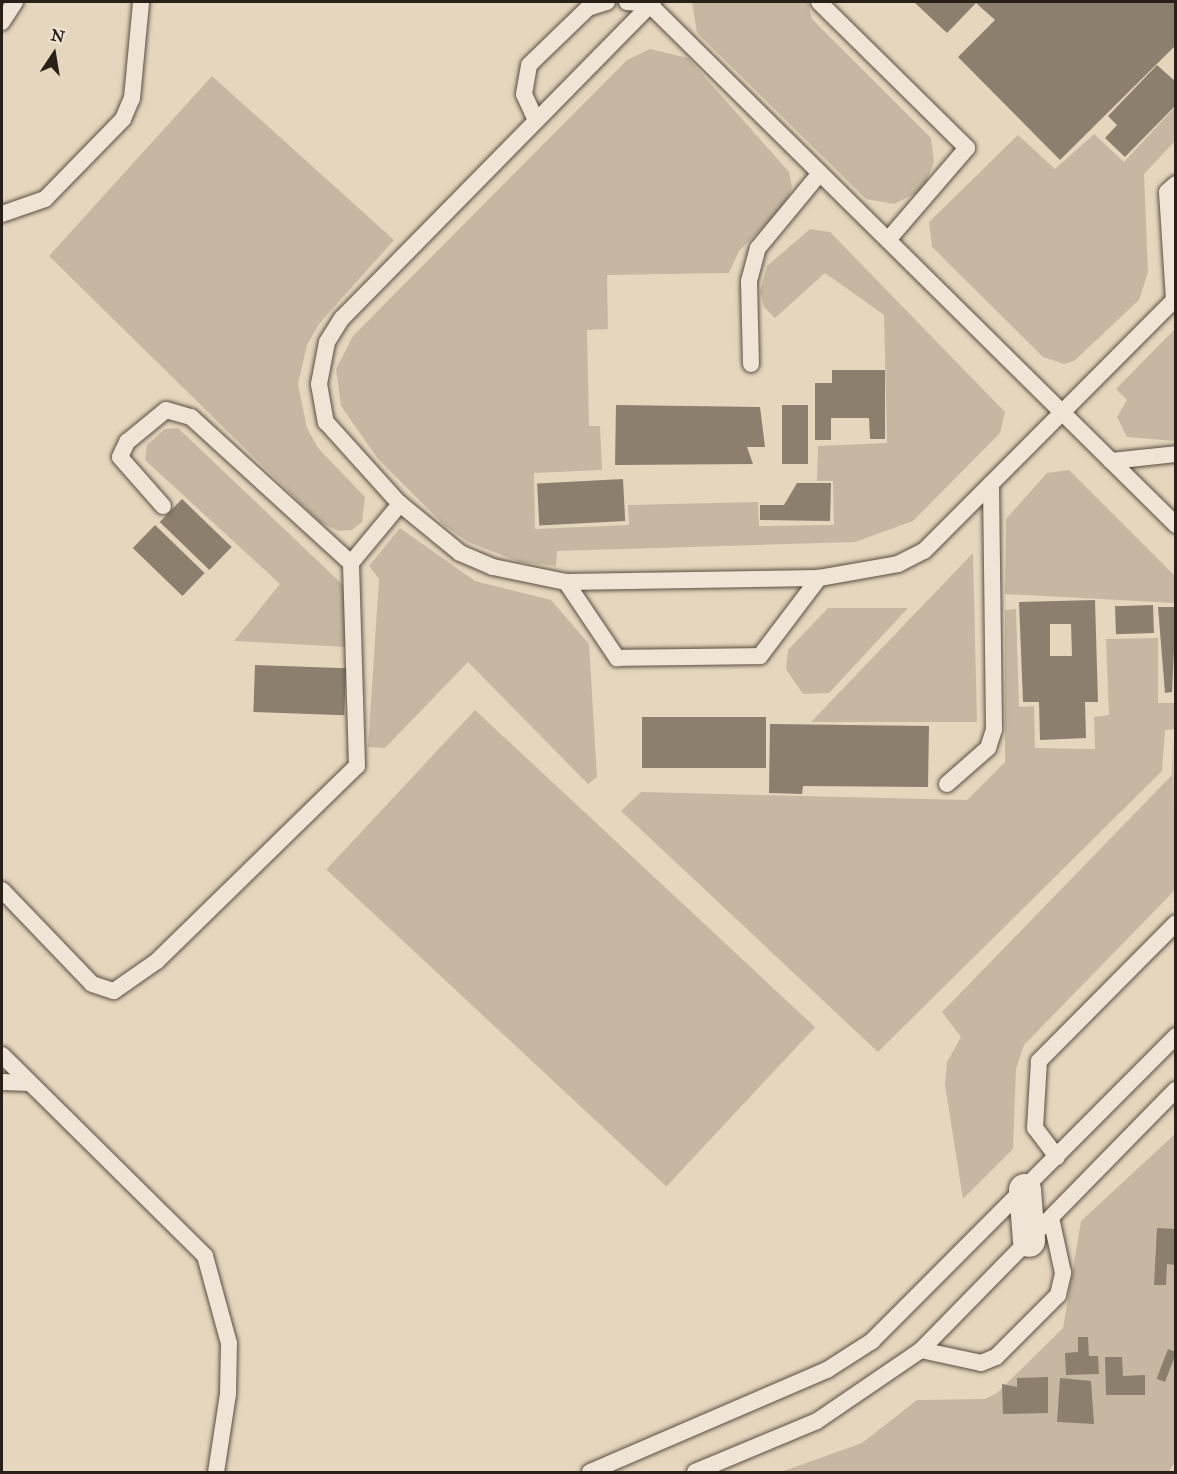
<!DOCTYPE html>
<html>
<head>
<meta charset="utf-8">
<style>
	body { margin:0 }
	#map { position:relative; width:1177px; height:1474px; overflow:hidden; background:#e7d6be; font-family:"IM FELL Great Primer",serif }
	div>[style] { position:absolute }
	.green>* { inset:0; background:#c7b7a2; transform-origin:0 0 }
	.building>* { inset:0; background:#8c7f6e; transform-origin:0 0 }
	.roads { filter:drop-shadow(0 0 2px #584e41) drop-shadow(0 0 2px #584e41) }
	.lane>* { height:16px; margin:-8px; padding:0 8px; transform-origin:8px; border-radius:8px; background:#efe4d5 }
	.street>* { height:32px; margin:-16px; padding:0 16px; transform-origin:16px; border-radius:16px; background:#efe4d5 }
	span { translate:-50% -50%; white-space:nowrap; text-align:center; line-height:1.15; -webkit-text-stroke:4.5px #efe4d5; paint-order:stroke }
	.frame { position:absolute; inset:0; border:3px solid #292117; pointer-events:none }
	.north { position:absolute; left:24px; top:24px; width:60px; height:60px; -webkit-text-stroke:4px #efe4d5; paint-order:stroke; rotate:12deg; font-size:16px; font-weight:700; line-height:24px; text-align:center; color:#292117 }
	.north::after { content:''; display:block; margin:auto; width:21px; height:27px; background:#292117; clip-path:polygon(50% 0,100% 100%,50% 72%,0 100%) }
</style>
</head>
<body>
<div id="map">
	<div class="green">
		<i style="clip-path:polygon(692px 2px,808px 2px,812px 19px,931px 138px,934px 162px,923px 190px,894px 204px,866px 199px,697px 33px)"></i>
		<i style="clip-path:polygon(650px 49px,688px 58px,789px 172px,792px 187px,786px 204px,739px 251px,729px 273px,607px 275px,608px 329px,587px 330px,589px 426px,600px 426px,602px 470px,534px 473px,535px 529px,629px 525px,628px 505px,758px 502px,759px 526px,834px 525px,833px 481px,817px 481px,818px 446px,887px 443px,884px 315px,825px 273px,775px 318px,764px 307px,760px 291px,767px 266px,810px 229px,830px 232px,1005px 412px,1000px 433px,913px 521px,855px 542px,557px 551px,556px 566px,520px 562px,468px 542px,444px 525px,378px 459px,341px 406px,336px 369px,353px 336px,627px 60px)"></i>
		<i style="clip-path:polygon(212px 76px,394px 240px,319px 324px,307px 345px,298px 384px,307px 428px,318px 448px,365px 497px,362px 522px,352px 530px,338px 531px,320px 522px,49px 256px)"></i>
		<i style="clip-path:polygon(1175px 107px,1175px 141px,1144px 174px,1148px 272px,1139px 300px,1074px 361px,1064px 364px,1043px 357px,932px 247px,929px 222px,1018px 135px,1055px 169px,1094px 134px,1124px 162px)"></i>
		<i style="clip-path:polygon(1175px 329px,1175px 441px,1127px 437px,1117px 417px,1127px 400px,1116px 389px)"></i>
		<i style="clip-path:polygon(178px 428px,343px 585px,347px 647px,234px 641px,280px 584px,145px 460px,147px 445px,165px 429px)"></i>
		<i style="clip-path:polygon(1069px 470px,1175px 576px,1175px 603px,1005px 594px,1006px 519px,1047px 473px)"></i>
		<i style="clip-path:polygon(400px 528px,475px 581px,551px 600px,589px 644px,597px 777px,588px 784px,468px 662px,385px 748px,368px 747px,379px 579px,369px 566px)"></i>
		<i style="clip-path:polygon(973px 553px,977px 722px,811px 722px)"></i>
		<i style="clip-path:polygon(828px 608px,908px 608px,829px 693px,803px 694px,786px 669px,788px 650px)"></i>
		<i style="clip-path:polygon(1016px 609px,1019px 707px,1034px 706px,1035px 748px,1095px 749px,1094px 717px,1109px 715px,1106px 639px,1158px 638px,1158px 703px,1175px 703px,1175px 729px,1165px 730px,1162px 771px,878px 1052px,621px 811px,641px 792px,967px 800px,1005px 762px,1005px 610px)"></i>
		<i style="left:475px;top:710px;width:465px;height:218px;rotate:43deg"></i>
		<i style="clip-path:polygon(1173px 736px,1175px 890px,1024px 1045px,1016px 1069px,1013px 1149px,963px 1199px,945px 1085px,947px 1062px,961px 1037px,942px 1012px,1172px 775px)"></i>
		<i style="clip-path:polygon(1175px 1134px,1176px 1459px,1169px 1472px,781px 1472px,862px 1443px,917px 1400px,985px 1399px,997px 1393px,1063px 1328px,1081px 1221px)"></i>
	</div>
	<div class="building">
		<i style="clip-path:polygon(914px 2px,1176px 2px,1176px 45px,1060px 160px,958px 57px,995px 20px,976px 3px,947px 33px)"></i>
		<i style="clip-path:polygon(1157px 65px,1176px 82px,1176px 105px,1125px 157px,1105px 138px,1117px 125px,1108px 116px)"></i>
		<i style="clip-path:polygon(832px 370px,885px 370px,885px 439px,870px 439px,869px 418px,831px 418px,831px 440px,815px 440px,815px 383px,832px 383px)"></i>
		<i style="clip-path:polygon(616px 405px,760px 407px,765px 447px,747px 447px,753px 464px,615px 465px)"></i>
		<i style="left:782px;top:405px;width:26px;height:59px"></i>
		<i style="left:623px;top:479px;width:42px;height:86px;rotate:87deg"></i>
		<i style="clip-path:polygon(797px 483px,831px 483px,830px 521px,760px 520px,760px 505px,784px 505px)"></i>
		<i style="left:182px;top:499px;width:69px;height:32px;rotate:44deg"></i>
		<i style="left:155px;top:525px;width:69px;height:32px;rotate:44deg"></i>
		<i style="clip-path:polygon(evenodd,1095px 600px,1098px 702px,1085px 702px,1086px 738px,1040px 740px,1039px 702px,1023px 702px,1019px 602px,1095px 600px,1050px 624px,1071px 624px,1072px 656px,1050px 656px,1050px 624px)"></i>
		<i style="left:1153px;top:605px;width:28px;height:38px;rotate:88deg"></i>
		<i style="clip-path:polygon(1158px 607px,1176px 607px,1172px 692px,1165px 693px)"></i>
		<i style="left:255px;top:665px;width:91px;height:47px;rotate:2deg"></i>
		<i style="left:642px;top:717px;width:124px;height:51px"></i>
		<i style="clip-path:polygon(770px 724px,929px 726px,928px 787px,803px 786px,802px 794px,769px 793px)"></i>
		<i style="clip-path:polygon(1157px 1228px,1176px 1229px,1176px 1265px,1167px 1264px,1166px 1285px,1154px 1285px)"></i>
		<i style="clip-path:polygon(1078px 1337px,1088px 1337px,1089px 1356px,1098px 1356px,1099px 1374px,1066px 1375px,1065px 1353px,1078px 1352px)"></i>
		<i style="left:1168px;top:1349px;width:9px;height:32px;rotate:21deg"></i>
		<i style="clip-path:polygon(1105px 1357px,1122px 1357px,1123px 1376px,1145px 1375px,1145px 1395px,1106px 1395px)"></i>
		<i style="clip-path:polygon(1048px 1377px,1048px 1413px,1003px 1414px,1002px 1384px,1017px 1387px,1017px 1378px)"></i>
		<i style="clip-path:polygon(1060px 1378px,1091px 1381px,1094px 1424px,1057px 1422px)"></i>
	</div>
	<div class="roads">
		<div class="lane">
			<i style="left:627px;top:2px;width:23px;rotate:5deg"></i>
			<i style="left:647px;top:2px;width:744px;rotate:44.67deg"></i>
			<i style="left:653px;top:2px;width:443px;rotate:134.5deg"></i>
			<i style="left:342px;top:318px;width:28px;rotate:122deg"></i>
			<i style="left:327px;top:342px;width:43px;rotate:100.8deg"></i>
			<i style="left:319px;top:384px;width:39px;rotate:80deg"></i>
			<i style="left:326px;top:422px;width:109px;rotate:48deg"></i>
			<i style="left:399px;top:503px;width:79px;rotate:39.3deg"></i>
			<i style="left:460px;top:553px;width:36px;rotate:23deg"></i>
			<i style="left:493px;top:567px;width:75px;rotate:11.6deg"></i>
			<i style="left:566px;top:582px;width:253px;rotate:-0.9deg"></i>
			<i style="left:819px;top:578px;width:80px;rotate:-10deg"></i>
			<i style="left:898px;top:564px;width:29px;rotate:-27deg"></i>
			<i style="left:924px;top:551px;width:357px;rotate:-45.1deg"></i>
			<i style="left:819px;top:2px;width:208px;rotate:44.6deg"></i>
			<i style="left:967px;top:148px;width:121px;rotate:130.7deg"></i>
			<i style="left:2px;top:22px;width:24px;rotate:-57deg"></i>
			<i style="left:535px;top:118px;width:26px;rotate:-115deg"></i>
			<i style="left:524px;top:94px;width:29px;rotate:-80deg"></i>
			<i style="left:529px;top:65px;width:82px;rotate:-44deg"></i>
			<i style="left:588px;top:8px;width:20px;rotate:-18deg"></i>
			<i style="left:2px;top:214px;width:46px;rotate:-19.2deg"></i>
			<i style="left:45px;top:199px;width:112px;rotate:-45.7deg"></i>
			<i style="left:123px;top:119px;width:23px;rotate:-67deg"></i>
			<i style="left:132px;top:98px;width:96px;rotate:-84.6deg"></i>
			<i style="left:1174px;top:300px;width:108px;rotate:-93.7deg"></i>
			<i style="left:1167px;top:192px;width:12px;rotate:-42deg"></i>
			<i style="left:751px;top:364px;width:83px;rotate:-91.4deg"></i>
			<i style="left:749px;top:281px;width:34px;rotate:-75deg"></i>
			<i style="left:758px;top:248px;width:97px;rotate:-50.4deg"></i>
			<i style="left:1111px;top:461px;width:65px;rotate:-6.1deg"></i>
			<i style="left:163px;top:506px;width:65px;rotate:-131.3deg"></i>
			<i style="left:120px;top:457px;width:17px;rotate:-65deg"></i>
			<i style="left:127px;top:442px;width:50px;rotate:-39.4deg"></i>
			<i style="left:166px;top:410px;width:26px;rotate:16deg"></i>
			<i style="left:191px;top:417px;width:217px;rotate:42.4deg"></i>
			<i style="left:351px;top:563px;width:77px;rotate:-50.3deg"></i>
			<i style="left:566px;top:582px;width:92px;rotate:56.1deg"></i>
			<i style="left:617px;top:658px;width:143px;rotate:-0.8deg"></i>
			<i style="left:760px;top:656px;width:98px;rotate:-52.9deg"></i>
			<i style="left:947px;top:784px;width:55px;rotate:-41.3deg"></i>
			<i style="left:988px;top:748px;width:20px;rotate:-72deg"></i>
			<i style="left:994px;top:729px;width:245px;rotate:-90.7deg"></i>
			<i style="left:2px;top:890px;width:130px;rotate:46.2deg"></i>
			<i style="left:92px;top:984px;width:23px;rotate:18deg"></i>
			<i style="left:114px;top:991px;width:52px;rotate:-34.9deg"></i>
			<i style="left:157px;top:961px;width:279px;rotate:-44.3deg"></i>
			<i style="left:357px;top:766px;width:203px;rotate:-91.7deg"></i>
			<i style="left:2px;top:1055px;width:286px;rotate:44.7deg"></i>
			<i style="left:205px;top:1256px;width:90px;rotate:74.6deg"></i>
			<i style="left:229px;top:1343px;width:51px;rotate:91.1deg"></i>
			<i style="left:228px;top:1394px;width:79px;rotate:98.7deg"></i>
			<i style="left:2px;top:1082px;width:28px;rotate:2deg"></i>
			<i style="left:1057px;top:1157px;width:36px;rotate:-127deg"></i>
			<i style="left:1035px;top:1128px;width:67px;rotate:-86.6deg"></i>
			<i style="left:1039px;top:1061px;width:194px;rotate:-45.2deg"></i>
			<i style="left:921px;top:1350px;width:61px;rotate:12.2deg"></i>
			<i style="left:981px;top:1363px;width:16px;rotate:-22deg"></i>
			<i style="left:996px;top:1357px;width:88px;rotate:-45deg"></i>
			<i style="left:1058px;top:1295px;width:23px;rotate:-77deg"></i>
			<i style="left:1063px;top:1273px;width:56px;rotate:-102.3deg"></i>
			<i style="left:590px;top:1472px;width:258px;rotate:-23.3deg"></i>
			<i style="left:827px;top:1370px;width:54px;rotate:-32.8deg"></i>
			<i style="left:872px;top:1341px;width:431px;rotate:-45.1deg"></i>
			<i style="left:695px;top:1472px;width:132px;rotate:-22.7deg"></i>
			<i style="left:817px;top:1421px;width:126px;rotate:-34.3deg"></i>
			<i style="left:921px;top:1350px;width:364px;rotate:-45.6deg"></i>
		</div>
		<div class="street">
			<i style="left:1025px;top:1190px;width:51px;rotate:85.5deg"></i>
		</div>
	</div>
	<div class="frame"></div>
	<div class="north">N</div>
</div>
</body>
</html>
